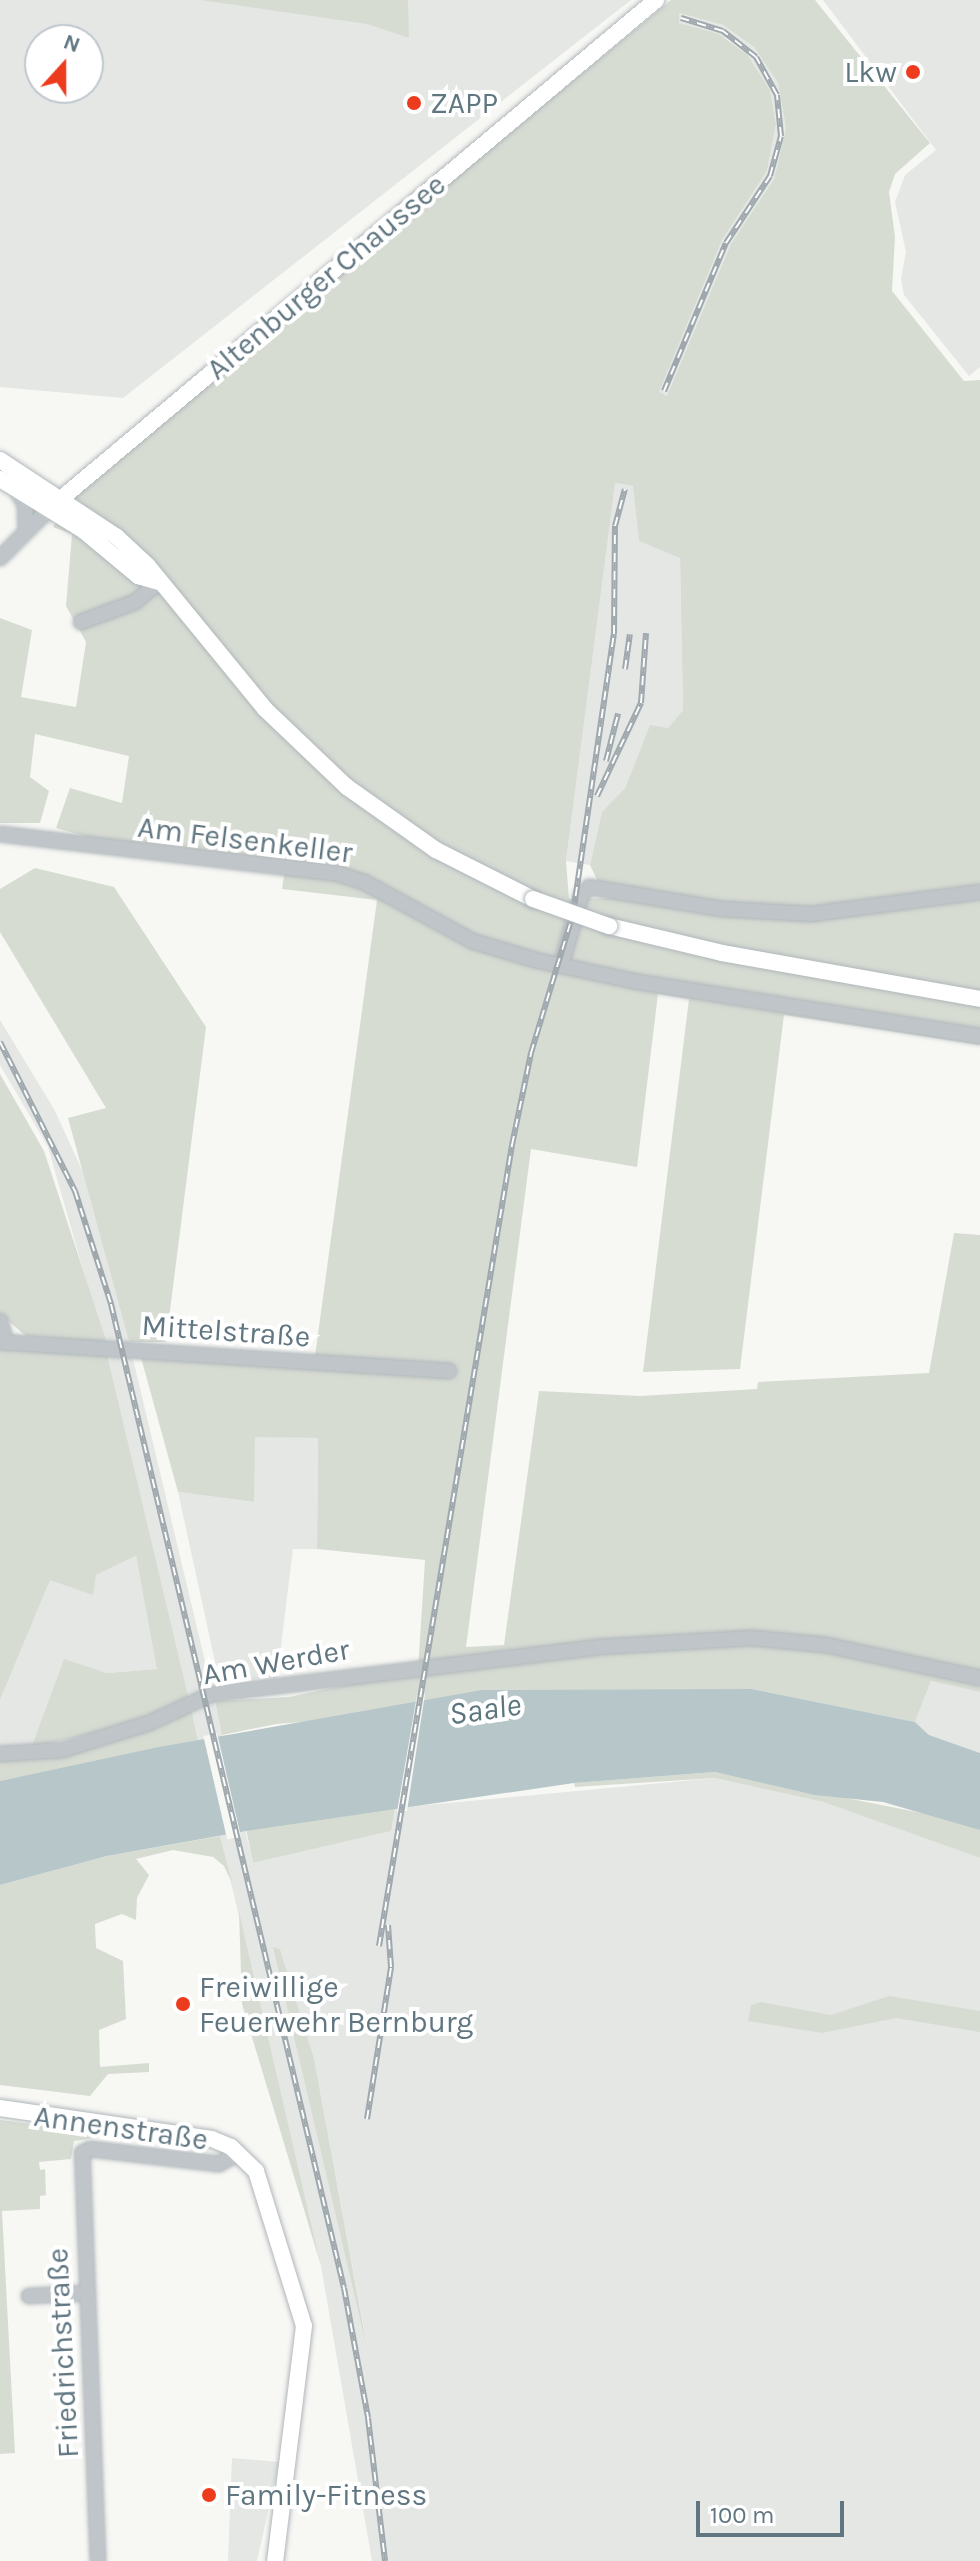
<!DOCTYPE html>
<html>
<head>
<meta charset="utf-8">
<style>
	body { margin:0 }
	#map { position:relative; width:980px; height:2561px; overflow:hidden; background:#f7f7f4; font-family:Karla,sans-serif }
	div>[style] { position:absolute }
	.built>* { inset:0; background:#e5e7e5 }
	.green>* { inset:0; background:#d7dcd3 }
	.water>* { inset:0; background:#b6c6c9 }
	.pier>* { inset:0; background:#f7f7f4; transform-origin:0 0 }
	.roads { filter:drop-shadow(0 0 2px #b0b7bb) drop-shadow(0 0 2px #b0b7bb) }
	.minor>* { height:14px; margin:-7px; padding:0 7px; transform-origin:7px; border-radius:7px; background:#bfc5c8 }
	.major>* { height:16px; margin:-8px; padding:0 8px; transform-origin:8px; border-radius:8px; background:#fff }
	.rail>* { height:6px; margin-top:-3px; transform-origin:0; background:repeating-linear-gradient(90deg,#fff 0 9px,#9ea8ad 0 18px); box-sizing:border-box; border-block:2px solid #9ea8ad }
	.bridges { filter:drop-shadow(0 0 2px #b0b7bb) drop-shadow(0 0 2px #b0b7bb) }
	.major-bridge>* { height:16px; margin:-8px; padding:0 8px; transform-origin:8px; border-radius:8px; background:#fff }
	.dots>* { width:22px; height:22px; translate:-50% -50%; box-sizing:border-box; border:4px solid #fff; border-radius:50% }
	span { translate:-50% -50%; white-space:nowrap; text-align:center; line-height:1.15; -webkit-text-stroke:8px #fff; paint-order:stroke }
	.poi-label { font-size:30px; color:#607681 }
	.right { translate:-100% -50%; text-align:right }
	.left { translate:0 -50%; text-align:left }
	.street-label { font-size:30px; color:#607681 }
	.water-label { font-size:32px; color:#5b767c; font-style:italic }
	.north { position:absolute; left:24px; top:24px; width:80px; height:80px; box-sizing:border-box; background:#fff; border:2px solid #bfc8cd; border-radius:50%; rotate:21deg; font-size:22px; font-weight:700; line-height:32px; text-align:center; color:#607681 }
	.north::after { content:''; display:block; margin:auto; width:28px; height:36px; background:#ed3b1e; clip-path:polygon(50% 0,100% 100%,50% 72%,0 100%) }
	.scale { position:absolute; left:696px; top:2501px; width:148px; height:36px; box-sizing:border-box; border:4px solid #607681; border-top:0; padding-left:10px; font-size:24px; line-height:28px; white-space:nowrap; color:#607681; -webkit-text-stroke:6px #fff; paint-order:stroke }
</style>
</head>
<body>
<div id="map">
	<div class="built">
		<i style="clip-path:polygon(evenodd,0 0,631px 0,123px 398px,0 387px,0 0,40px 40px,88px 40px,88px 88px,40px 88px,40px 40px)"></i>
		<i style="clip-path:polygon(823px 0,980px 0,980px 367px,969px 376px,904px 295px,901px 279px,906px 252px,895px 202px,905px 175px,936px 150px)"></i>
		<i style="clip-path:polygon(679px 13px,723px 25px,754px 47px,778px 83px,786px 128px,774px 179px,731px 245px,667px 397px,658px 393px,722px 239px,767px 171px,776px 124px,770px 90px,747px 54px,729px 39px,678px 23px)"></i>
		<i style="clip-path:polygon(614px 483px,633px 486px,680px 558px,683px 710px,668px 728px,650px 726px,625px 788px,602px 813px,590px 865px,566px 861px)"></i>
		<i style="clip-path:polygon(evenodd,0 1020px,54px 1109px,83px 1172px,129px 1342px,253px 1863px,390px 1831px,395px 1808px,715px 1778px,823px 1802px,980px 1858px,980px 2561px,372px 2561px,321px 2266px,107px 1354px,48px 1147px,0 1065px,0 1020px,280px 1949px,314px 2058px,368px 2351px,347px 2260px,280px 1949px)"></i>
		<i style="clip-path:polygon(255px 1436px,318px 1438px,317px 1549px,293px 1549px,277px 1678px,219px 1680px,178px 1492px,253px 1502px)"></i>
		<i style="clip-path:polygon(136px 1556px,158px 1669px,107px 1673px,64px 1660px,31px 1748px,0 1747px,0 1700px,50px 1579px,96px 1575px)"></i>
		<i style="clip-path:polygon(931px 1681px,980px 1692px,980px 1753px,929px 1735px,915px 1722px)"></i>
		<i style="clip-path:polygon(232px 2458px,279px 2462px,257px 2561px,228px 2561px)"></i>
	</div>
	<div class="green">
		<i style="clip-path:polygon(200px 0,408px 0,409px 38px,367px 24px)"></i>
		<i style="clip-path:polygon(evenodd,671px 0,815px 0,930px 143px,895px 174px,889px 192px,895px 237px,892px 291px,964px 381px,980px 380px,980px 889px,806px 908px,678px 899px,598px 882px,590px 865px,602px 812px,625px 788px,650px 725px,668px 728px,683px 710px,680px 558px,639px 541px,633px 486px,615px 483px,566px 861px,569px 899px,618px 898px,796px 916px,980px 894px,980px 1045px,784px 1015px,740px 1369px,643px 1372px,689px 999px,658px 994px,637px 1167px,531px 1149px,466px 1647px,504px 1645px,539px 1391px,640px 1396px,757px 1389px,758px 1382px,929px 1373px,954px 1233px,980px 1235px,980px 1692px,931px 1681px,915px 1722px,752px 1689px,276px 1724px,222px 1735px,215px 1701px,289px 1697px,418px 1670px,425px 1560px,317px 1549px,318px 1438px,255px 1437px,254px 1502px,178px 1492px,140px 1354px,315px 1356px,377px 900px,282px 889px,286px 863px,117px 845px,56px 828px,70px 788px,122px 803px,129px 756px,35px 734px,30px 777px,49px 791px,40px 823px,0 823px,0 618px,32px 630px,21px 697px,76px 707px,86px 642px,66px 606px,72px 534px,53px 527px,78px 490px,671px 0,679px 13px,723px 25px,754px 47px,778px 83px,786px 128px,774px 179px,731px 244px,667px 396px,659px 392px,722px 240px,767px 171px,776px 124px,770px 90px,747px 54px,719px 34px,679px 23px,679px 13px)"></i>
		<i style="clip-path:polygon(35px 868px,114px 887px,206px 1027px,166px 1342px,129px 1342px,68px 1118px,106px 1108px,0 932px,0 889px)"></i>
		<i style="clip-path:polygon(0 1074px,44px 1151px,107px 1343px,26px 1336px,0 1314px)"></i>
		<i style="clip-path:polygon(0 1348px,107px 1354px,189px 1700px,144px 1721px,31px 1748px,64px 1659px,107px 1673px,157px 1669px,136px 1556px,96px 1575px,93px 1595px,50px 1580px,0 1700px)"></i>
		<i style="clip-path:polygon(191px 1709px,198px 1741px,0 1781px,0 1760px)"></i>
		<i style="clip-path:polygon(715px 1772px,962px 1821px,980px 1830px,980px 1858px,823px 1802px,715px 1778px,575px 1787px,574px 1783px)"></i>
		<i style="clip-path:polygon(241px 1804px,395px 1808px,391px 1831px,253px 1863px)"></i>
		<i style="clip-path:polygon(220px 1836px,232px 1883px,224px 1866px,213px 1857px,173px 1850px,136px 1859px,149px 1875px,137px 1898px,136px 1920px,122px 1914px,95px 1924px,96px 1948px,123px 1961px,126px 2019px,99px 2030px,100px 2067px,149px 2063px,149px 2072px,108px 2074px,90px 2096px,0 2085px,0 1885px,107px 1856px)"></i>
		<i style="clip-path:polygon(239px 1912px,321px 2266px,242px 2004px)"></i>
		<i style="clip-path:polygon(273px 1947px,280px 1949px,314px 2058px,368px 2353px)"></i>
		<i style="clip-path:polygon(889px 1996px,980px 2011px,980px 2032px,896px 2018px,822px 2033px,748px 2021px,751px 2005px,761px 2002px,831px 2015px)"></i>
		<i style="clip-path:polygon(0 2120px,116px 2135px,74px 2141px,71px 2159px,39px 2162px,40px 2170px,45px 2169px,46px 2195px,40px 2196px,40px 2209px,2px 2211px,15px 2453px,0 2454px)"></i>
	</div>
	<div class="water">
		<i style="clip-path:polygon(752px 1689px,915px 1722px,929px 1735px,980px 1753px,980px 1830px,883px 1802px,815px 1795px,715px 1772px,574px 1783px,246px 1831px,107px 1856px,0 1885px,0 1781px,159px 1747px,482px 1690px)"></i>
	</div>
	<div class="pier">
		<i style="clip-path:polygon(425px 1694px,407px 1811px,397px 1812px,417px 1695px)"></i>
		<i style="left:217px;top:1733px;width:106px;height:14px;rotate:77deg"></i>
	</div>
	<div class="roads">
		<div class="minor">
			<i style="left:16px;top:490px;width:17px;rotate:57deg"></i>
			<i style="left:25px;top:504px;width:27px;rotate:88deg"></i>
			<i style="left:0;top:558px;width:71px;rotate:-45deg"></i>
			<i style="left:81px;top:622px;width:58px;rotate:-20.3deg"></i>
			<i style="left:135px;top:602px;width:31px;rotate:-40deg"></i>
			<i style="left:0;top:834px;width:341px;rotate:6.7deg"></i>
			<i style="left:339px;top:874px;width:26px;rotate:18deg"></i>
			<i style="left:364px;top:882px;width:123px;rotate:28.6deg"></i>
			<i style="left:472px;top:941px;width:66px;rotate:16.8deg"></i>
			<i style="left:535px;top:960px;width:105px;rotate:12.1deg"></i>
			<i style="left:638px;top:982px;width:346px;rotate:9deg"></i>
			<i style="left:561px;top:966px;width:73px;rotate:-74.1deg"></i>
			<i style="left:581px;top:896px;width:12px;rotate:-48deg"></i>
			<i style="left:589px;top:887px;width:135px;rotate:9.4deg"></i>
			<i style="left:722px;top:909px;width:89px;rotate:3.2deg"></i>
			<i style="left:811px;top:914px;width:170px;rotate:-7.4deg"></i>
			<i style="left:0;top:1321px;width:22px;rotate:74deg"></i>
			<i style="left:0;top:1342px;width:450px;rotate:3.7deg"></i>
			<i style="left:0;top:1754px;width:62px;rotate:-3.7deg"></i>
			<i style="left:62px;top:1750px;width:91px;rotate:-17.2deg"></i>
			<i style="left:149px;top:1723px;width:69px;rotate:-24.7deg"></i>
			<i style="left:212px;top:1694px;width:390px;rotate:-6.9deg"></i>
			<i style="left:599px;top:1647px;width:153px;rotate:-3.4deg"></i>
			<i style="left:752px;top:1638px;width:74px;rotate:5.4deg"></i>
			<i style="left:826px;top:1645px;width:157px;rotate:12.1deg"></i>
			<i style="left:29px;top:2296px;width:57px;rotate:-3deg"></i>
			<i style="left:98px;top:2561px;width:408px;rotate:-92.2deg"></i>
			<i style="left:82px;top:2153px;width:9px;rotate:-27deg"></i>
			<i style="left:90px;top:2149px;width:130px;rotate:6.6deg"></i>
			<i style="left:219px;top:2164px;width:23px;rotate:-29deg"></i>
		</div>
		<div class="major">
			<i style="left:0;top:460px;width:140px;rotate:33.3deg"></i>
			<i style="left:117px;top:537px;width:42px;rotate:43.1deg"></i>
			<i style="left:148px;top:566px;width:185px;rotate:50.7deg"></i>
			<i style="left:265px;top:709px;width:113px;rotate:43.6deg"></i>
			<i style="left:347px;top:787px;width:109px;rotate:35.3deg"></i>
			<i style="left:436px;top:850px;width:109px;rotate:26.8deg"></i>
			<i style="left:0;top:479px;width:97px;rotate:31.6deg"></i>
			<i style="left:83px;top:530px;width:72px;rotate:39.9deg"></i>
			<i style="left:138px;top:576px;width:22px;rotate:16deg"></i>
			<i style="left:50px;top:508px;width:791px;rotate:-39.97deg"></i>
			<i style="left:609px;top:926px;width:116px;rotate:13.4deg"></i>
			<i style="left:722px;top:953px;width:262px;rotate:10.1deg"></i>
			<i style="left:0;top:2108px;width:214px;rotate:8.3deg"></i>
			<i style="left:212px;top:2139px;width:21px;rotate:23deg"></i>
			<i style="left:231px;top:2147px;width:35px;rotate:44deg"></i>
			<i style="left:256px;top:2171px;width:162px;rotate:72.8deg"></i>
			<i style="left:304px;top:2326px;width:237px;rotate:97deg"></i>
		</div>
	</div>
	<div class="rail">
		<i style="left:664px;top:391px;width:160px;rotate:-67.3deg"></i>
		<i style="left:726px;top:243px;width:80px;rotate:-56.7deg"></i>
		<i style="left:770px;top:176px;width:41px;rotate:-74.6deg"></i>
		<i style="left:781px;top:136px;width:41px;rotate:-95.6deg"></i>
		<i style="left:777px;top:95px;width:43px;rotate:-118.9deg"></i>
		<i style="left:756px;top:57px;width:42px;rotate:-141.8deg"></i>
		<i style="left:723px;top:31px;width:44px;rotate:-162.8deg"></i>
		<i style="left:625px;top:669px;width:35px;rotate:-82deg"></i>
		<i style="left:606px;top:761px;width:49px;rotate:-75.7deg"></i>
		<i style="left:597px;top:796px;width:103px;rotate:-64.7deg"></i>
		<i style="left:641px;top:703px;width:70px;rotate:-85.9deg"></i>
		<i style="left:0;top:1042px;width:167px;rotate:63.3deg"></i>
		<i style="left:75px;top:1191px;width:119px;rotate:72.3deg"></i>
		<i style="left:111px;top:1304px;width:1011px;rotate:76.68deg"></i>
		<i style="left:344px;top:2288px;width:132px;rotate:79.5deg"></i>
		<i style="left:368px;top:2418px;width:144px;rotate:83.2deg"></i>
		<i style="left:379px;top:1946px;width:812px;rotate:-80.57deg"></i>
		<i style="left:512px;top:1145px;width:94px;rotate:-78.3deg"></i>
		<i style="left:531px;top:1053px;width:145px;rotate:-73.2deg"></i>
		<i style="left:573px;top:914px;width:283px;rotate:-81.7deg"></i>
		<i style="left:614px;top:634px;width:108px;rotate:-89.5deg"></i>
		<i style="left:615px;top:526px;width:38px;rotate:-75deg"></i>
		<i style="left:367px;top:2119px;width:154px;rotate:-81deg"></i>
		<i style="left:391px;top:1967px;width:42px;rotate:-94.1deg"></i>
	</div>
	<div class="bridges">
		<div class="major-bridge">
			<i style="left:533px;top:899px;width:81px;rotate:19.6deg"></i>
		</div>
	</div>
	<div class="dots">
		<i style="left:913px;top:72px;background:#ed3b1e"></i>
		<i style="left:414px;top:103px;background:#ed3b1e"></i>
		<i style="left:183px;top:2004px;background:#ed3b1e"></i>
		<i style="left:209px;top:2495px;background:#ed3b1e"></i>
	</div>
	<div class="poi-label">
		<span class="right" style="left:897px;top:72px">Lkw</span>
		<span class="left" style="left:430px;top:103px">ZAPP</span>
		<span class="left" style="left:199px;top:2004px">Freiwillige<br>Feuerwehr Bernburg</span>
		<span class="left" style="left:225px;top:2495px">Family-Fitness</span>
	</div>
	<div class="street-label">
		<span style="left:326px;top:277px;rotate:-40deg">Altenburger Chaussee</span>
		<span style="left:245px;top:840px;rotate:7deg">Am Felsenkeller</span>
		<span style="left:226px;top:1331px;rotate:4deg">Mittelstraße</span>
		<span style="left:276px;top:1662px;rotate:-10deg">Am Werder</span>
		<span style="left:121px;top:2128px;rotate:8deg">Annenstraße</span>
		<span style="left:63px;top:2353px;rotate:-93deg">Friedrichstraße</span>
	</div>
	<div class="water-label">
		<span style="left:485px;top:1710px;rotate:-8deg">Saale</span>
	</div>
	<div class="north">N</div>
	<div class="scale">100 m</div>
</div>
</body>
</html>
